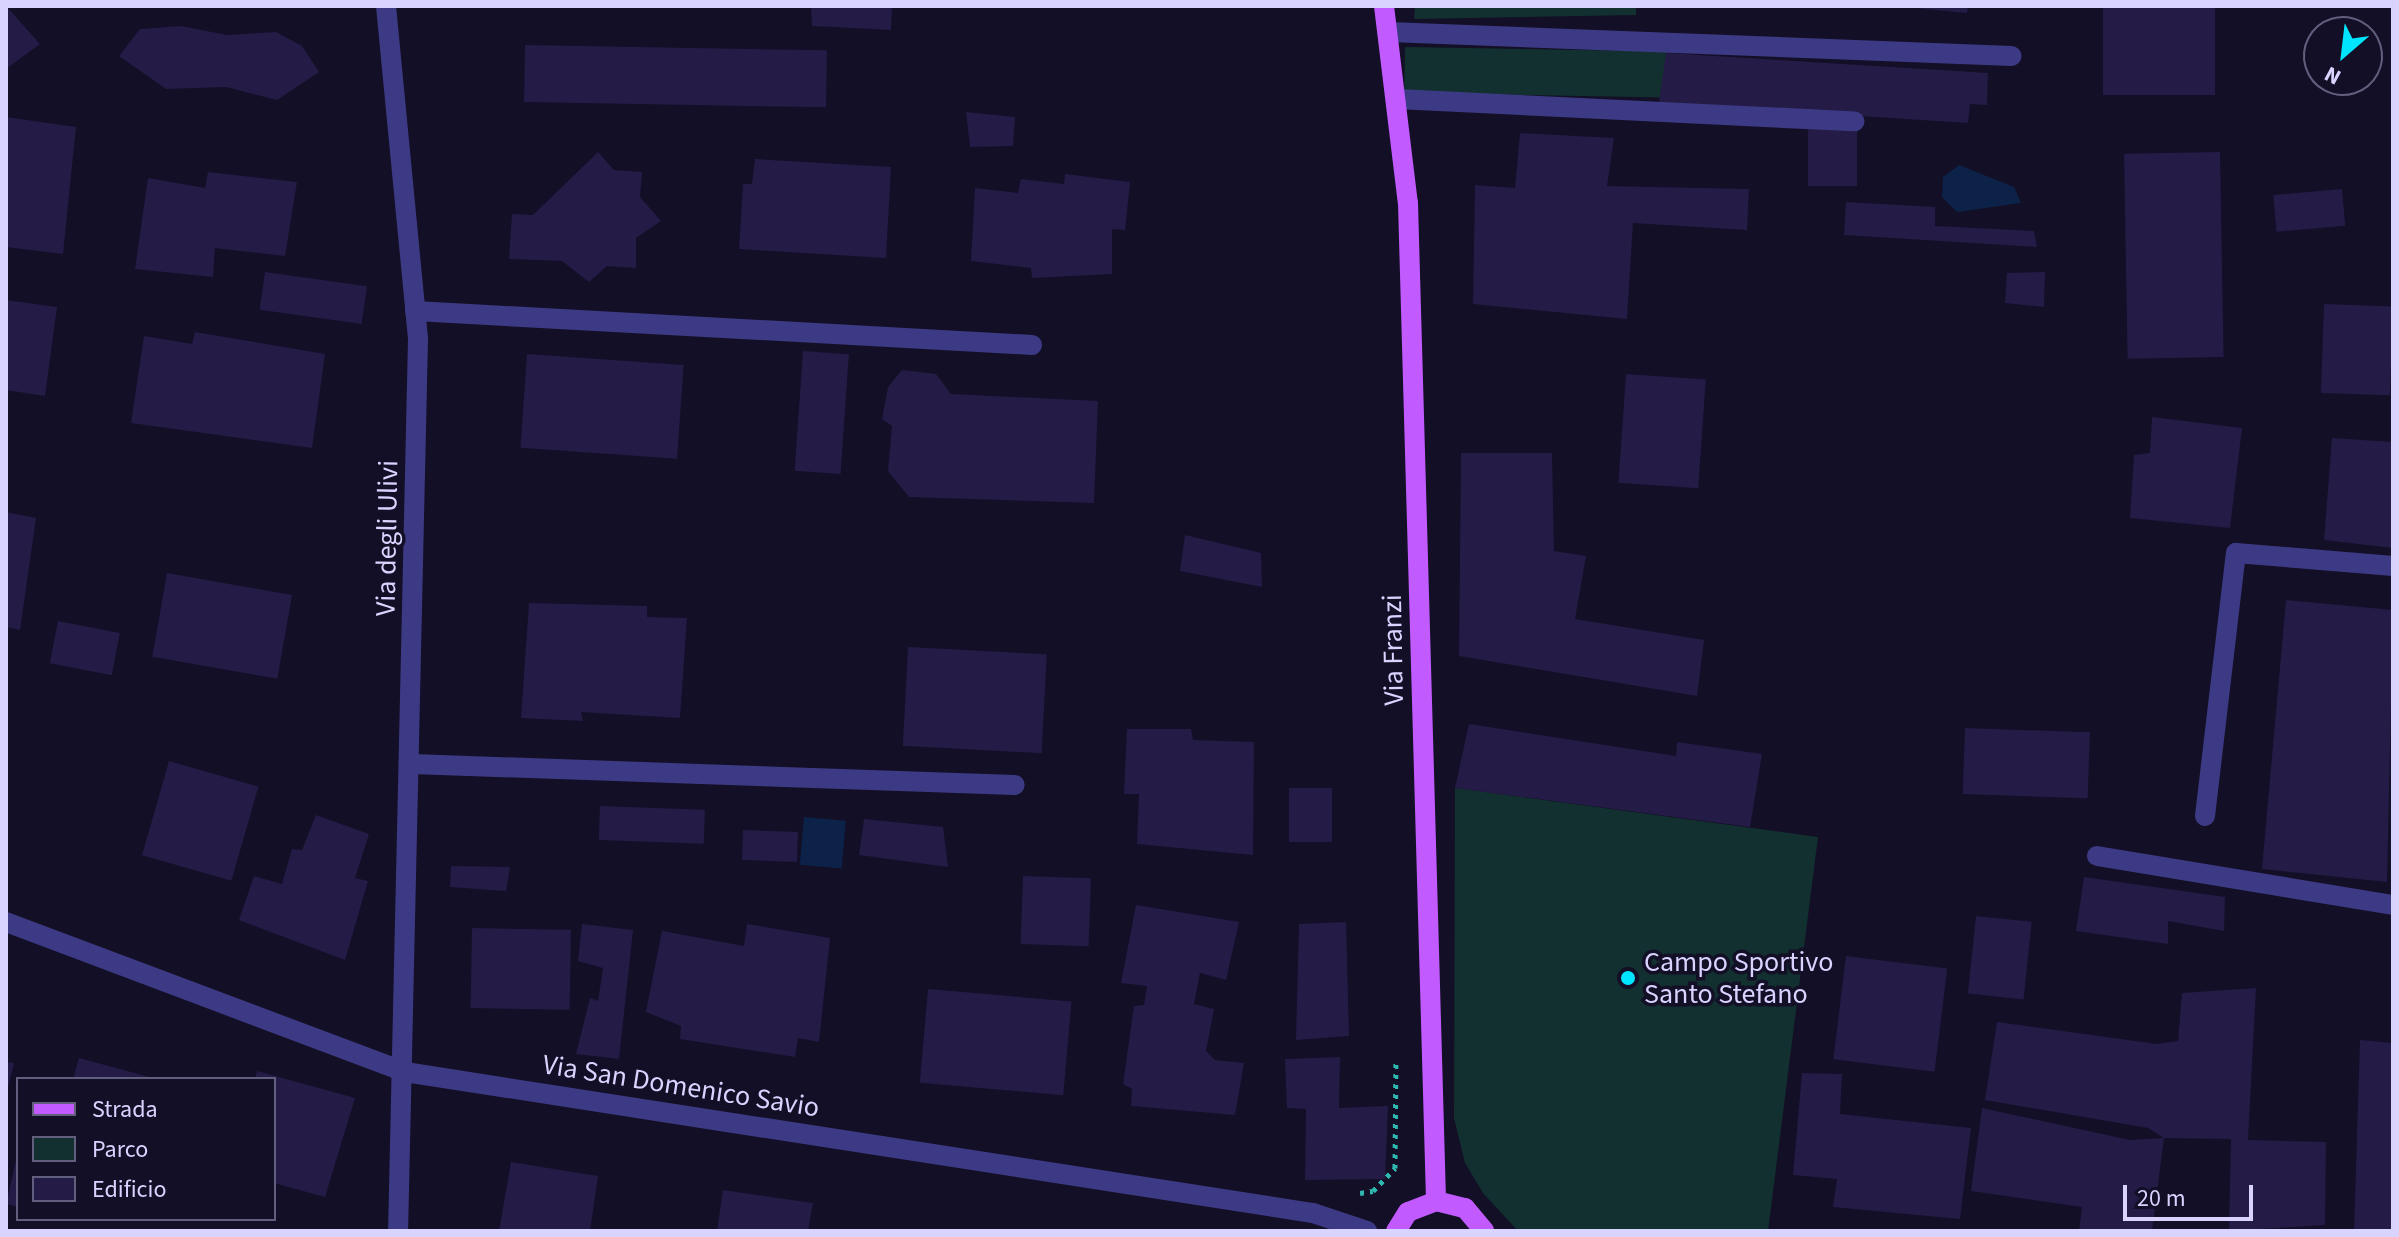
<!DOCTYPE html>
<html>
<head>
<meta charset="utf-8">
<style>
	body { margin:0 }
	#map { position:relative; width:2399px; height:1237px; overflow:hidden; background:#130f26; font-family:"Source Sans 3",sans-serif }
	div>[style] { position:absolute }
	.green>* { inset:0; background:#12302f; transform-origin:0 0 }
	.water>* { inset:0; background:#0c2248; transform-origin:0 0 }
	.building>* { inset:0; background:#241b47; transform-origin:0 0 }
	.path>* { height:5px; margin-top:-2.5px; transform-origin:0; background:repeating-linear-gradient(90deg,#2fb8b0 0 4px,transparent 0 10px) }
	.minor>* { height:20px; margin:-10px; padding:0 10px; transform-origin:10px; border-radius:10px; background:#3d3a85 }
	.major>* { height:20px; margin:-10px; padding:0 10px; transform-origin:10px; border-radius:10px; background:#c25bff }
	.dots>* { width:22px; height:22px; translate:-50% -50%; box-sizing:border-box; border:4px solid #130f26; border-radius:50% }
	span { translate:-50% -50%; white-space:nowrap; text-align:center; line-height:1.15; -webkit-text-stroke:7px #130f26; paint-order:stroke }
	.street-label { font-size:28px; color:#d9d4ff }
	.poi-label { font-size:28px; color:#d9d4ff }
	.left { translate:0 -50%; text-align:left }
	.frame { position:absolute; inset:0; border:8px solid #d9d4ff; pointer-events:none }
	.legend { position:absolute; left:16px; top:1077px; width:260px; height:144px; box-sizing:border-box; background:#130f26; border:2px solid #625e7d; margin:0; padding:10px 14px; list-style:none; font-size:24px; color:#d9d4ff }
	.legend li { display:flex; align-items:center; gap:16px; height:40px }
	.legend b { width:40px; border:2px solid #625e7d }
	.north { position:absolute; left:2303px; top:16px; width:80px; height:80px; box-sizing:border-box; background:#130f26; border:2px solid #625e7d; border-radius:50%; rotate:208deg; font-size:22px; font-weight:700; line-height:32px; text-align:center; color:#d9d4ff }
	.north::after { content:''; display:block; margin:auto; width:28px; height:36px; background:#00e5ff; clip-path:polygon(50% 0,100% 100%,50% 72%,0 100%) }
	.scale { position:absolute; left:2123px; top:1185px; width:130px; height:36px; box-sizing:border-box; border:4px solid #d9d4ff; border-top:0; padding-left:10px; font-size:24px; line-height:28px; white-space:nowrap; color:#d9d4ff; -webkit-text-stroke:6px #130f26; paint-order:stroke }
</style>
</head>
<body>
<div id="map">
	<div class="green">
		<i style="clip-path:polygon(1415px 6px,1636px 6px,1636px 15px,1414px 19px)"></i>
		<i style="left:1405px;top:47px;width:261px;height:46px;rotate:1deg"></i>
		<i style="clip-path:polygon(1455px 788px,1818px 837px,1768px 1231px,1518px 1231px,1483px 1193px,1465px 1163px,1454px 1118px)"></i>
	</div>
	<div class="water">
		<i style="clip-path:polygon(1959px 165px,2014px 187px,2021px 203px,1957px 212px,1942px 197px,1943px 177px)"></i>
		<i style="left:804px;top:817px;width:42px;height:48px;rotate:5deg"></i>
	</div>
	<div class="building">
		<i style="clip-path:polygon(6px 6px,40px 44px,6px 69px)"></i>
		<i style="clip-path:polygon(811px 6px,892px 6px,891px 30px,812px 26px)"></i>
		<i style="clip-path:polygon(1894px 6px,1968px 6px,1967px 13px)"></i>
		<i style="left:2103px;top:6px;width:112px;height:89px"></i>
		<i style="clip-path:polygon(181px 26px,227px 35px,276px 32px,302px 46px,319px 72px,277px 100px,226px 87px,166px 89px,119px 56px,140px 29px)"></i>
		<i style="left:525px;top:45px;width:302px;height:57px;rotate:1deg"></i>
		<i style="clip-path:polygon(1666px 53px,1988px 73px,1987px 105px,1970px 104px,1968px 123px,1659px 103px)"></i>
		<i style="clip-path:polygon(966px 112px,1015px 117px,1013px 146px,970px 147px)"></i>
		<i style="clip-path:polygon(6px 117px,76px 127px,63px 254px,6px 247px)"></i>
		<i style="left:1808px;top:127px;width:49px;height:59px"></i>
		<i style="clip-path:polygon(1520px 133px,1614px 138px,1607px 186px,1749px 189px,1747px 230px,1633px 223px,1627px 319px,1473px 304px,1475px 185px,1515px 188px)"></i>
		<i style="clip-path:polygon(598px 152px,614px 170px,642px 172px,640px 197px,661px 221px,636px 238px,636px 268px,607px 266px,589px 282px,562px 261px,509px 259px,512px 214px,533px 215px)"></i>
		<i style="left:2220px;top:152px;width:205px;height:96px;rotate:89deg"></i>
		<i style="clip-path:polygon(755px 159px,891px 167px,886px 258px,739px 249px,743px 184px,752px 184px)"></i>
		<i style="clip-path:polygon(208px 172px,297px 182px,285px 256px,215px 248px,213px 277px,135px 269px,148px 178px,205px 188px)"></i>
		<i style="clip-path:polygon(1065px 174px,1130px 182px,1125px 230px,1112px 229px,1112px 274px,1032px 278px,1031px 268px,971px 261px,975px 188px,1018px 193px,1021px 179px,1064px 184px)"></i>
		<i style="left:2342px;top:189px;width:37px;height:69px;rotate:85deg"></i>
		<i style="clip-path:polygon(1846px 202px,1935px 207px,1935px 226px,2034px 231px,2037px 247px,1844px 235px)"></i>
		<i style="left:265px;top:272px;width:103px;height:38px;rotate:8deg"></i>
		<i style="clip-path:polygon(2045px 272px,2044px 307px,2005px 303px,2007px 273px)"></i>
		<i style="clip-path:polygon(6px 300px,57px 307px,45px 396px,6px 390px)"></i>
		<i style="left:2324px;top:304px;width:69px;height:89px;rotate:2deg"></i>
		<i style="clip-path:polygon(195px 332px,325px 354px,312px 448px,131px 423px,144px 336px,192px 344px)"></i>
		<i style="left:803px;top:351px;width:46px;height:120px;rotate:4deg"></i>
		<i style="left:527px;top:354px;width:157px;height:94px;rotate:4deg"></i>
		<i style="clip-path:polygon(902px 370px,936px 374px,951px 394px,1098px 401px,1094px 503px,909px 497px,888px 471px,892px 426px,882px 419px,888px 387px)"></i>
		<i style="left:1626px;top:374px;width:80px;height:109px;rotate:4deg"></i>
		<i style="clip-path:polygon(2152px 417px,2242px 428px,2230px 528px,2130px 518px,2134px 455px,2150px 453px)"></i>
		<i style="clip-path:polygon(2332px 438px,2393px 442px,2393px 548px,2324px 540px)"></i>
		<i style="clip-path:polygon(1461px 453px,1552px 453px,1554px 551px,1586px 556px,1575px 619px,1704px 640px,1697px 696px,1459px 656px)"></i>
		<i style="clip-path:polygon(6px 512px,36px 518px,20px 630px,6px 627px)"></i>
		<i style="clip-path:polygon(1185px 535px,1261px 553px,1262px 587px,1180px 571px)"></i>
		<i style="left:167px;top:573px;width:127px;height:85px;rotate:10deg"></i>
		<i style="clip-path:polygon(2286px 600px,2393px 610px,2387px 882px,2262px 869px)"></i>
		<i style="clip-path:polygon(529px 603px,647px 606px,647px 617px,687px 618px,680px 718px,581px 712px,583px 721px,521px 718px)"></i>
		<i style="left:58px;top:621px;width:63px;height:43px;rotate:11deg"></i>
		<i style="left:908px;top:647px;width:139px;height:99px;rotate:3deg"></i>
		<i style="clip-path:polygon(1469px 724px,1676px 756px,1677px 742px,1762px 754px,1750px 827px,1455px 788px)"></i>
		<i style="left:1965px;top:728px;width:125px;height:66px;rotate:2deg"></i>
		<i style="clip-path:polygon(1127px 729px,1191px 729px,1193px 740px,1254px 742px,1253px 855px,1137px 844px,1139px 794px,1124px 794px)"></i>
		<i style="left:169px;top:761px;width:93px;height:98px;rotate:16deg"></i>
		<i style="left:1289px;top:788px;width:43px;height:54px"></i>
		<i style="left:600px;top:806px;width:105px;height:34px;rotate:2deg"></i>
		<i style="clip-path:polygon(316px 815px,369px 834px,355px 878px,368px 881px,345px 960px,239px 920px,254px 876px,282px 884px,292px 849px,302px 850px)"></i>
		<i style="clip-path:polygon(864px 819px,943px 827px,948px 867px,859px 855px)"></i>
		<i style="left:743px;top:830px;width:55px;height:30px;rotate:2deg"></i>
		<i style="clip-path:polygon(451px 866px,510px 867px,506px 891px,450px 887px)"></i>
		<i style="left:1023px;top:876px;width:68px;height:68px;rotate:2deg"></i>
		<i style="clip-path:polygon(2084px 877px,2225px 897px,2224px 931px,2168px 921px,2168px 944px,2076px 931px)"></i>
		<i style="clip-path:polygon(1136px 905px,1239px 922px,1226px 980px,1200px 973px,1194px 1004px,1214px 1009px,1206px 1051px,1215px 1060px,1244px 1063px,1235px 1115px,1131px 1106px,1132px 1089px,1123px 1084px,1134px 1006px,1144px 1005px,1147px 986px,1121px 983px)"></i>
		<i style="left:1976px;top:916px;width:56px;height:78px;rotate:6deg"></i>
		<i style="clip-path:polygon(1346px 922px,1349px 1036px,1296px 1040px,1299px 924px)"></i>
		<i style="clip-path:polygon(582px 924px,633px 930px,619px 1059px,576px 1054px,590px 998px,598px 1001px,603px 968px,578px 961px)"></i>
		<i style="clip-path:polygon(747px 924px,830px 938px,819px 1042px,798px 1038px,795px 1057px,680px 1039px,681px 1026px,646px 1012px,662px 931px,744px 946px)"></i>
		<i style="left:472px;top:928px;width:99px;height:80px;rotate:1deg"></i>
		<i style="left:1846px;top:956px;width:102px;height:104px;rotate:7deg"></i>
		<i style="clip-path:polygon(2256px 988px,2248px 1140px,2326px 1142px,2325px 1225px,2229px 1231px,2231px 1139px,2164px 1138px,2148px 1128px,1985px 1100px,1997px 1022px,2157px 1044px,2178px 1041px,2182px 993px)"></i>
		<i style="left:928px;top:989px;width:144px;height:94px;rotate:5deg"></i>
		<i style="clip-path:polygon(2360px 1040px,2393px 1043px,2393px 1231px,2354px 1231px)"></i>
		<i style="clip-path:polygon(1340px 1057px,1339px 1108px,1388px 1106px,1385px 1179px,1305px 1180px,1306px 1109px,1287px 1108px,1285px 1059px)"></i>
		<i style="clip-path:polygon(79px 1058px,153px 1078px,152px 1079px,73px 1079px)"></i>
		<i style="clip-path:polygon(6px 1062px,14px 1063px,7px 1091px,6px 1091px)"></i>
		<i style="clip-path:polygon(257px 1071px,355px 1098px,325px 1197px,274px 1183px,274px 1079px,255px 1079px)"></i>
		<i style="clip-path:polygon(1802px 1073px,1842px 1074px,1840px 1114px,1971px 1128px,1960px 1219px,1833px 1207px,1837px 1179px,1793px 1175px)"></i>
		<i style="clip-path:polygon(1982px 1108px,2130px 1140px,2164px 1138px,2152px 1231px,2079px 1231px,2082px 1207px,1971px 1191px)"></i>
		<i style="clip-path:polygon(18px 1152px,18px 1207px,6px 1204px)"></i>
		<i style="clip-path:polygon(511px 1162px,598px 1176px,590px 1231px,499px 1231px)"></i>
		<i style="clip-path:polygon(723px 1190px,813px 1203px,808px 1231px,717px 1231px)"></i>
	</div>
	<div class="path">
		<i style="left:1360px;top:1193px;width:13px;rotate:-9deg"></i>
		<i style="left:1373px;top:1191px;width:32px;rotate:-46deg"></i>
		<i style="left:1395px;top:1168px;width:108px;rotate:-89.5deg"></i>
	</div>
	<div class="minor">
		<i style="left:386px;top:6px;width:335px;rotate:84.5deg"></i>
		<i style="left:418px;top:339px;width:892px;rotate:91.28deg"></i>
		<i style="left:1389px;top:32px;width:623px;rotate:2.21deg"></i>
		<i style="left:1397px;top:99px;width:458px;rotate:2.8deg"></i>
		<i style="left:415px;top:311px;width:618px;rotate:3.15deg"></i>
		<i style="left:412px;top:764px;width:603px;rotate:1.99deg"></i>
		<i style="left:2205px;top:816px;width:265px;rotate:-83.3deg"></i>
		<i style="left:2236px;top:553px;width:158px;rotate:4.7deg"></i>
		<i style="left:2097px;top:856px;width:300px;rotate:9.4deg"></i>
		<i style="left:6px;top:922px;width:426px;rotate:20.6deg"></i>
		<i style="left:405px;top:1072px;width:919px;rotate:8.83deg"></i>
		<i style="left:1313px;top:1213px;width:57px;rotate:18.4deg"></i>
	</div>
	<div class="major">
		<i style="left:1384px;top:6px;width:198px;rotate:83.1deg"></i>
		<i style="left:1408px;top:203px;width:998px;rotate:88.39deg"></i>
		<i style="left:1396px;top:1231px;width:22px;rotate:-58deg"></i>
		<i style="left:1408px;top:1212px;width:30px;rotate:-21deg"></i>
		<i style="left:1436px;top:1201px;width:30px;rotate:14deg"></i>
		<i style="left:1465px;top:1208px;width:30px;rotate:50deg"></i>
	</div>
	<div class="dots">
		<i style="left:1628px;top:978px;background:#00e5ff"></i>
	</div>
	<div class="street-label">
		<span style="left:387px;top:538px;rotate:-89deg">Via degli Ulivi</span>
		<span style="left:1393px;top:650px;rotate:-91deg">Via Franzi</span>
		<span style="left:681px;top:1086px;rotate:9deg">Via San Domenico Savio</span>
	</div>
	<div class="poi-label">
		<span class="left" style="left:1644px;top:978px">Campo Sportivo<br>Santo Stefano</span>
	</div>
	<div class="frame"></div>
	<ul class="legend">
	<li><b style="height:10px;background:#c25bff"></b>Strada</li>
	<li><b style="height:22px;background:#12302f"></b>Parco</li>
	<li><b style="height:22px;background:#241b47"></b>Edificio</li>
	</ul>
	<div class="north">N</div>
	<div class="scale">20 m</div>
</div>
</body>
</html>
